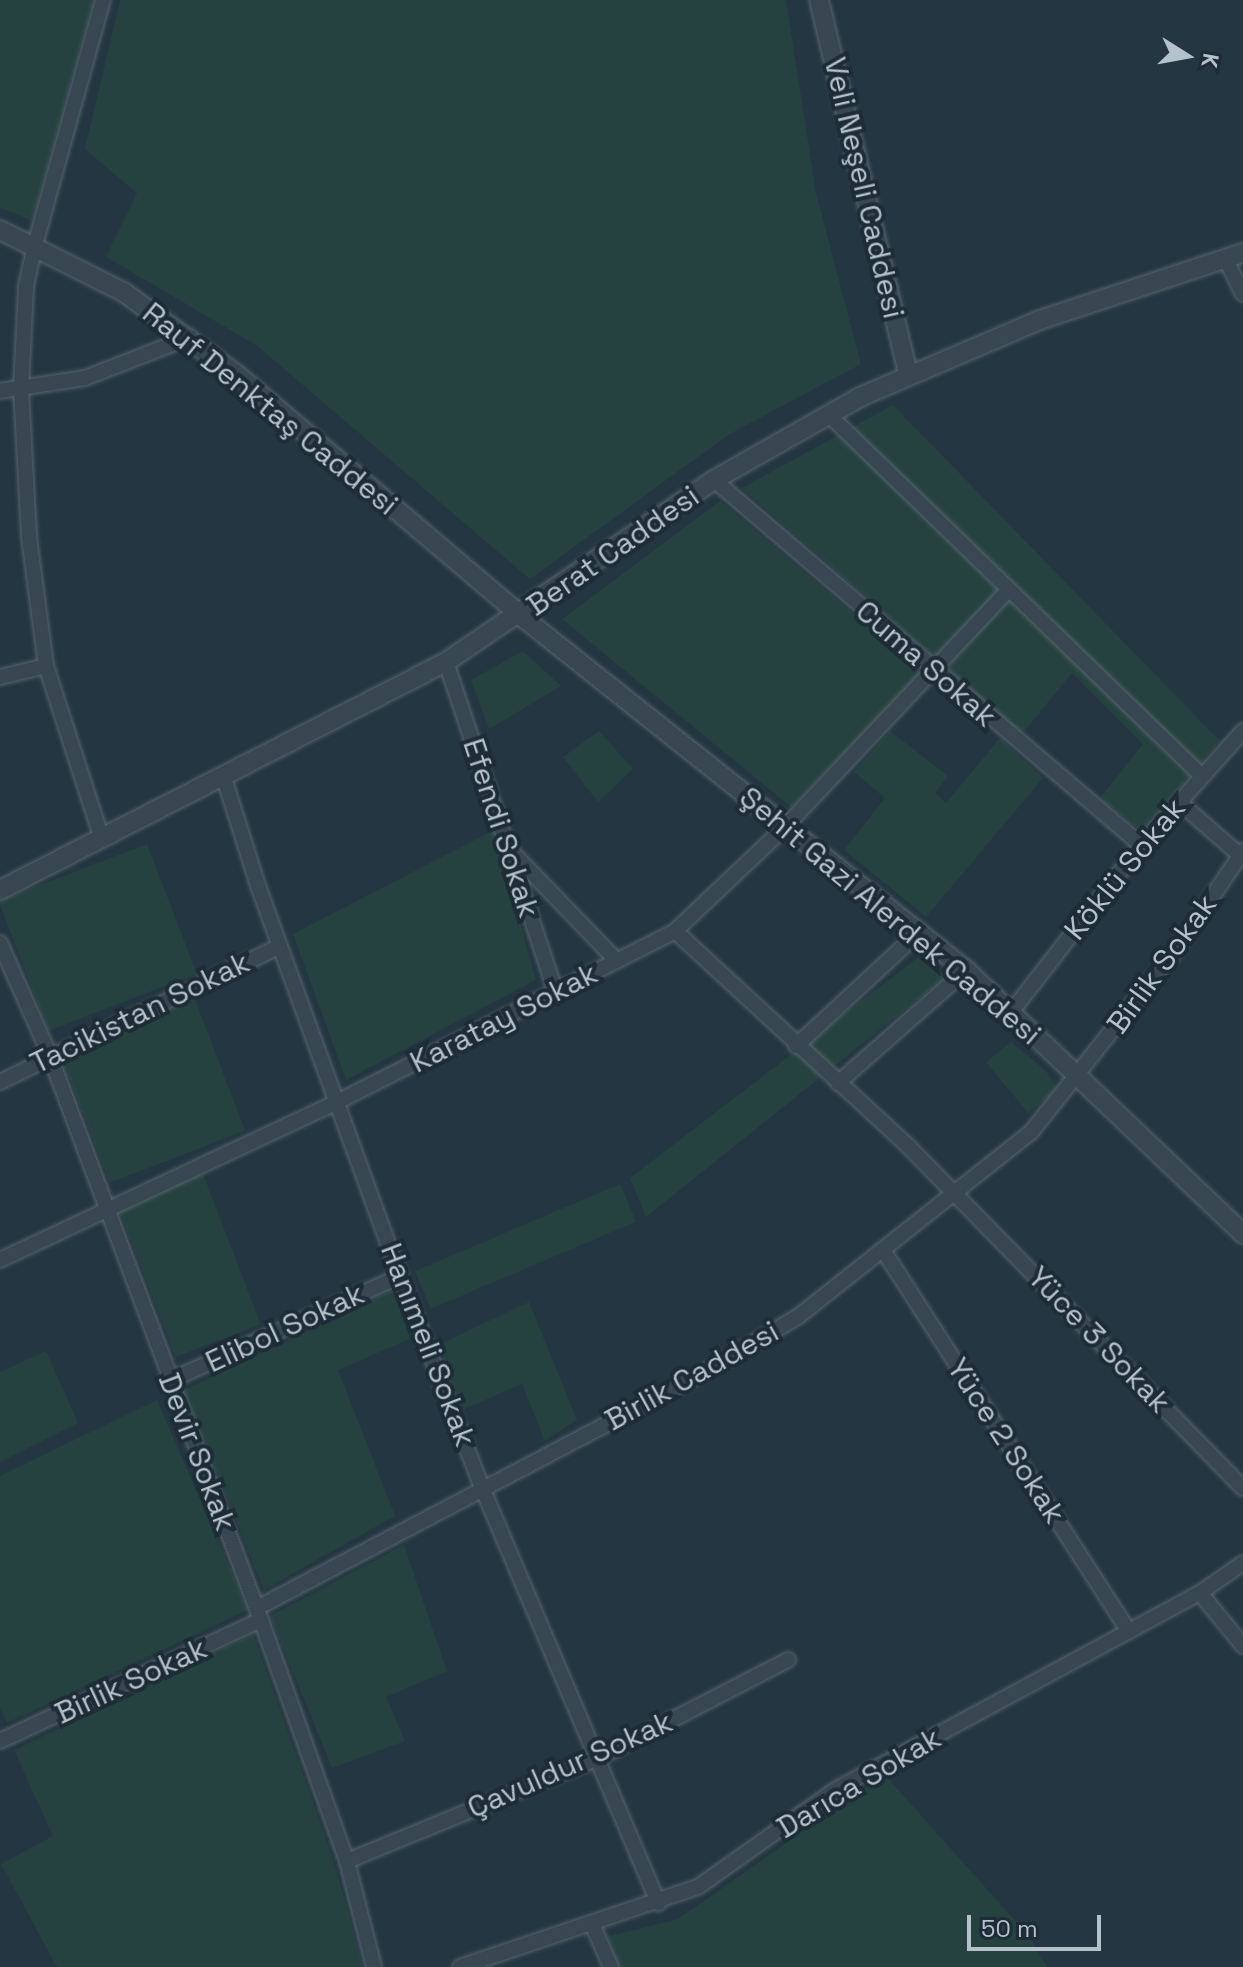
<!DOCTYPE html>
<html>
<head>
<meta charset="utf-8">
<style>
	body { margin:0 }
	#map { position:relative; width:1243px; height:1967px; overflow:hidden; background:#243641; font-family:"Space Grotesk",sans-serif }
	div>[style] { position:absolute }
	.green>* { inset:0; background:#264240; transform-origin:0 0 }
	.roads { filter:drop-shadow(0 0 2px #56656e) drop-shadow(0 0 2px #56656e) }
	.minor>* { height:14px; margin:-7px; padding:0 7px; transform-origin:7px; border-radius:7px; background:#384751 }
	.tertiary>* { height:18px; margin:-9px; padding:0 9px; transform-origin:9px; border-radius:9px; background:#384751 }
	span { translate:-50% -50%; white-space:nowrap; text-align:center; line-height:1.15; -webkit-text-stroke:8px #1d2c36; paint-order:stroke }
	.street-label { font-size:30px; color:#b5c2cb }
	.north { position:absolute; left:1147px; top:16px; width:80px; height:80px; -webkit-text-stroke:6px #1d2c36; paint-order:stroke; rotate:101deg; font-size:22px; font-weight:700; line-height:32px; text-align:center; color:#b5c2cb }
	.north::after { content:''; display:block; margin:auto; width:28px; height:36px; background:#b5c2cb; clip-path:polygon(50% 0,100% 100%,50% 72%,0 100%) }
	.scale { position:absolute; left:967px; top:1915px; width:134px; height:36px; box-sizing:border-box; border:4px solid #b5c2cb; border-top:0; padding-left:10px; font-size:24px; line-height:28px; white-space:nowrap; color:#b5c2cb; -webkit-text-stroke:6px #1d2c36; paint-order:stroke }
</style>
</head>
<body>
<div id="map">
	<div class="green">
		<i style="clip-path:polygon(0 0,93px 0,32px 221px,0 207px)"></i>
		<i style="clip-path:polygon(120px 0,786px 0,816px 193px,861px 364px,728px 435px,530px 579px,256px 345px,106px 257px,137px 193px,85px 149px)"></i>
		<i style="clip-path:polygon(893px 405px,1220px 741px,1141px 831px,1100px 798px,1143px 744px,1072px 673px,1022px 734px,742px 488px)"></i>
		<i style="clip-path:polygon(720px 501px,922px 672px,791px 807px,562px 619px)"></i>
		<i style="clip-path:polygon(523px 651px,561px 686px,489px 729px,471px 680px)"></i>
		<i style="clip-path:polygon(599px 731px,633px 769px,598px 802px,563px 757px)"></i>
		<i style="clip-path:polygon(890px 731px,948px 776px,935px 793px,946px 803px,1000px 738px,1043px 778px,926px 917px,844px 850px,885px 798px,854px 772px)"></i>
		<i style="clip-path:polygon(494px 830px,536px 980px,346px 1080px,293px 934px)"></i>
		<i style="left:147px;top:844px;width:139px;height:159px;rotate:69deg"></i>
		<i style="clip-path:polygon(921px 955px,947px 976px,646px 1217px,630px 1178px)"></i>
		<i style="left:195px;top:1000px;width:140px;height:145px;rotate:69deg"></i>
		<i style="clip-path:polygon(1011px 1042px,1045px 1070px,1058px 1089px,1028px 1113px,986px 1062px)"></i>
		<i style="left:203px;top:1174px;width:161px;height:91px;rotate:69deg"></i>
		<i style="left:620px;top:1184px;width:41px;height:223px;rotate:67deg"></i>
		<i style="clip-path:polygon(393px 1290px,410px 1339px,338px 1370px,395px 1516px,264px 1590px,184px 1390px)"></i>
		<i style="clip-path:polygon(529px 1302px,577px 1420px,545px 1441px,522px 1384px,464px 1409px,438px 1345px)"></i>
		<i style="clip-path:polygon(46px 1351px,78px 1423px,0 1462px,0 1372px)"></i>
		<i style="clip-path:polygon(157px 1400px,248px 1610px,7px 1723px,0 1708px,0 1476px)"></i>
		<i style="clip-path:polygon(404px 1545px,447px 1671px,386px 1697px,405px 1741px,332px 1768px,270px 1616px)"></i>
		<i style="clip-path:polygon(253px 1634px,334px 1862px,363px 1967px,57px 1967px,1px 1864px,53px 1836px,14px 1750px)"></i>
		<i style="clip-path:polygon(884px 1774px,1027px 1934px,1047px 1967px,614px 1967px,601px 1938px,678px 1919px)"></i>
	</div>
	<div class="roads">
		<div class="minor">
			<i style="left:1225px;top:258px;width:40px;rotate:63.4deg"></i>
			<i style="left:0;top:391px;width:86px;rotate:-8.7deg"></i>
			<i style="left:85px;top:378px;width:113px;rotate:-21.3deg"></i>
			<i style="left:828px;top:414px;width:520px;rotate:44.07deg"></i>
			<i style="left:714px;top:480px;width:562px;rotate:40.52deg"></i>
			<i style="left:446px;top:662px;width:349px;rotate:71.6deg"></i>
			<i style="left:0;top:677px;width:47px;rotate:-13.4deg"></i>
			<i style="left:224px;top:778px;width:113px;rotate:72.5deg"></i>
			<i style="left:258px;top:886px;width:415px;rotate:70deg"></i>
			<i style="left:400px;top:1276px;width:230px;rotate:68.8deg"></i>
			<i style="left:483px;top:1490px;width:449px;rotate:67deg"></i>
			<i style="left:1179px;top:802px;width:85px;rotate:41.2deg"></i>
			<i style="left:102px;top:839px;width:182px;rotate:-107.9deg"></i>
			<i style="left:46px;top:666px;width:131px;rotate:-97.5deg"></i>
			<i style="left:29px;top:536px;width:147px;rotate:-93.1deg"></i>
			<i style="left:21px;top:389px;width:103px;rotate:-87.2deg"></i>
			<i style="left:26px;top:286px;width:42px;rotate:-77.6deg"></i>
			<i style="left:35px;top:245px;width:254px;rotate:-74.5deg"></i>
			<i style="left:510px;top:850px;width:154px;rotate:46.1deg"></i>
			<i style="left:675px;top:931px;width:317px;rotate:42.7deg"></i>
			<i style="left:908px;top:1146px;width:479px;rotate:45.6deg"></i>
			<i style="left:0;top:943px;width:124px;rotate:66.1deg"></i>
			<i style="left:50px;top:1056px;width:602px;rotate:69.49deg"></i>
			<i style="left:261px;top:1620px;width:256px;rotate:70.4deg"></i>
			<i style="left:347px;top:1861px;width:109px;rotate:75.7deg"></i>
			<i style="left:1012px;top:1011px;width:210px;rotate:-52.1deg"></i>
			<i style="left:1141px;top:845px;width:153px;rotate:-48.2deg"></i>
			<i style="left:796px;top:1046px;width:168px;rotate:-42.8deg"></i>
			<i style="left:0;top:1082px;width:311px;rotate:-25.9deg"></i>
			<i style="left:838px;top:1083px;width:171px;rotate:-41.4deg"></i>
			<i style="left:883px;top:1250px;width:454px;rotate:57.2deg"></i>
			<i style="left:0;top:1260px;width:372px;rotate:-25.1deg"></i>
			<i style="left:337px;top:1102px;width:379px;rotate:-26.8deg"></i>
			<i style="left:675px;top:931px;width:153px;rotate:-43.4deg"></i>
			<i style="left:786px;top:826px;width:325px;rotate:-46.7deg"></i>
			<i style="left:169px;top:1381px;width:254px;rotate:-24.4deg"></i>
			<i style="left:1200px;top:1593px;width:68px;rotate:50.9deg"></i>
			<i style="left:257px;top:1608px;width:503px;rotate:-27.74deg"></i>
			<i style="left:702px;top:1374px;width:113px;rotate:-30.9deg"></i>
			<i style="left:799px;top:1316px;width:298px;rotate:-38.4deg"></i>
			<i style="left:1032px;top:1131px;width:236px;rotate:-51.5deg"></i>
			<i style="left:1179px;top:946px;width:115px;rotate:-56deg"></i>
			<i style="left:0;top:1741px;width:288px;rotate:-24.9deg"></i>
			<i style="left:347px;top:1861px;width:271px;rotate:-22.3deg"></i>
			<i style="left:598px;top:1758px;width:214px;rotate:-27.3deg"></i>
			<i style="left:592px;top:1924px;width:47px;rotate:66.2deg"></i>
			<i style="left:460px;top:1967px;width:251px;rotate:-18.6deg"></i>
			<i style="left:698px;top:1887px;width:168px;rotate:-35.3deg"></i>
			<i style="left:835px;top:1790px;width:415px;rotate:-28.4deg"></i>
			<i style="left:1200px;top:1593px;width:52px;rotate:-34.9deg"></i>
		</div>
		<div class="tertiary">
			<i style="left:819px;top:0;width:385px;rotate:76.6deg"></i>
			<i style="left:0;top:230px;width:140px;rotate:26.7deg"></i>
			<i style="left:125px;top:293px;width:137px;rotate:36.1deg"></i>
			<i style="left:236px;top:374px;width:374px;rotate:40.3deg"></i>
			<i style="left:521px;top:616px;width:569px;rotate:38.5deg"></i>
			<i style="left:966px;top:970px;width:383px;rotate:43.6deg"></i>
			<i style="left:0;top:890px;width:501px;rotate:-27.08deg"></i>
			<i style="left:446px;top:662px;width:324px;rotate:-34.2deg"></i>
			<i style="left:714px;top:480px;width:168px;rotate:-29.6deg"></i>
			<i style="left:860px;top:397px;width:193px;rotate:-23.2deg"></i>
			<i style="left:1037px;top:321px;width:217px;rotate:-18.3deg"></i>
		</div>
	</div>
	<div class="street-label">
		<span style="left:864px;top:188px;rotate:77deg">Veli Neşeli Caddesi</span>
		<span style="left:270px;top:409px;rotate:39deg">Rauf Denktaş Caddesi</span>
		<span style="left:613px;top:551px;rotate:-35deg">Berat Caddesi</span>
		<span style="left:926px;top:664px;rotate:41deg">Cuma Sokak</span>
		<span style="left:501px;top:828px;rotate:72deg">Efendi Sokak</span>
		<span style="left:1125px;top:869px;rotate:-51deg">Köklü Sokak</span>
		<span style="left:890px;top:916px;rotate:40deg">Şehit Gazi Alerdek Caddesi</span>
		<span style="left:1162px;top:964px;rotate:-54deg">Birlik Sokak</span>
		<span style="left:140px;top:1013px;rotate:-26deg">Tacikistan Sokak</span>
		<span style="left:504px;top:1018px;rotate:-27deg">Karatay Sokak</span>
		<span style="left:285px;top:1328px;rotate:-25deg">Elibol Sokak</span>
		<span style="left:1099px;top:1340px;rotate:46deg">Yüce 3 Sokak</span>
		<span style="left:428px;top:1345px;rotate:69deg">Hanımeli Sokak</span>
		<span style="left:692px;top:1376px;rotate:-29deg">Birlik Caddesi</span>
		<span style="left:1006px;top:1441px;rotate:57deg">Yüce 2 Sokak</span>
		<span style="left:197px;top:1452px;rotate:69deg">Devir Sokak</span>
		<span style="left:131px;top:1681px;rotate:-25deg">Birlik Sokak</span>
		<span style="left:570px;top:1765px;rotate:-24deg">Çavuldur Sokak</span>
		<span style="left:859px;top:1783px;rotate:-31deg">Darıca Sokak</span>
	</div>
	<div class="north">K</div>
	<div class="scale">50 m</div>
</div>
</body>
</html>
